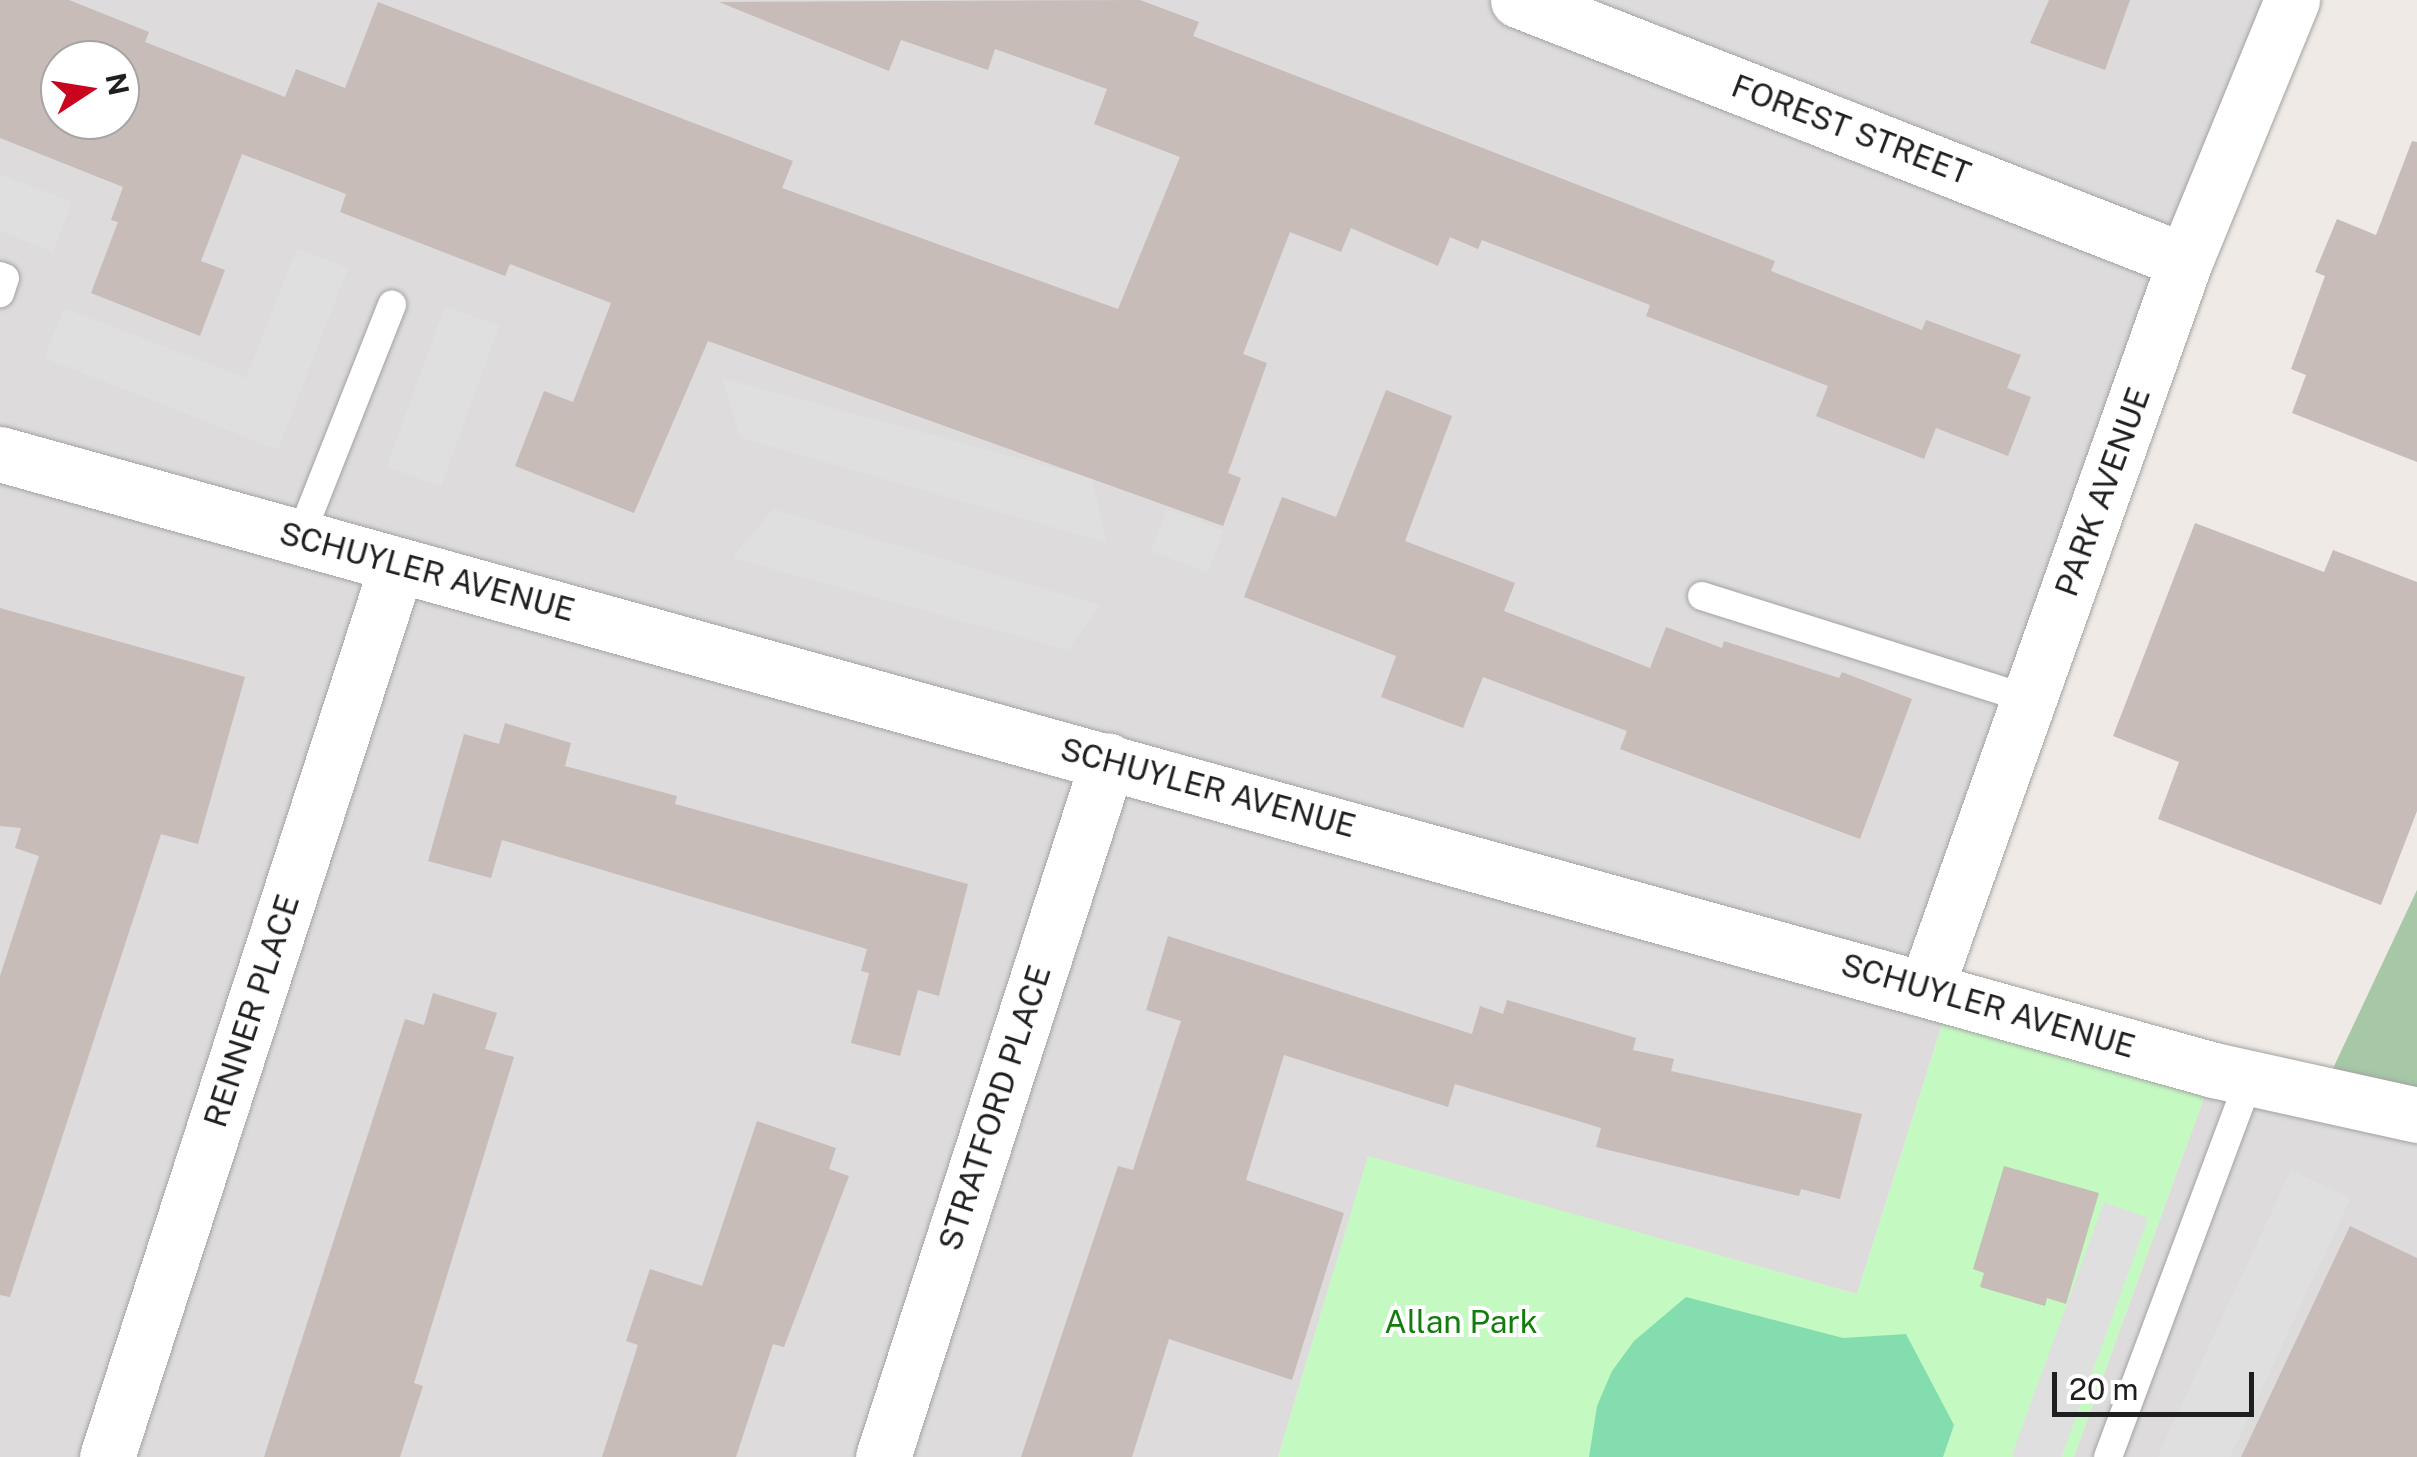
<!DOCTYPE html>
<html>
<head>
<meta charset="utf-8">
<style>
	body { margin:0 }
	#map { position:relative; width:2417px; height:1457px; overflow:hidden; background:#efeae5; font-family:"Public Sans",sans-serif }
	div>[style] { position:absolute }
	.residential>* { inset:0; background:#dddbdc }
	.cemetery>* { inset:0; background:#a6c8a7 }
	.park>* { inset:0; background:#c5f9c2 }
	.pitch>* { inset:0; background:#84ddaf }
	.parking>* { inset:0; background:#dfdfdf; transform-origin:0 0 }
	.building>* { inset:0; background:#c7bcb8 }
	.roads { filter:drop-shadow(0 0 2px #a3a3a3) drop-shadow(0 0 2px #a3a3a3) }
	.service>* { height:28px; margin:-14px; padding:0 14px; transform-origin:14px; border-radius:14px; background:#fff }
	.minor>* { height:55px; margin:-27.5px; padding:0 27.5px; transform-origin:27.5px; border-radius:27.5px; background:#fff }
	.tertiary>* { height:55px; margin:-27.5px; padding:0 27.5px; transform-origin:27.5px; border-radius:27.5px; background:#fff }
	span { translate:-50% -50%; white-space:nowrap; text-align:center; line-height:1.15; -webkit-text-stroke:8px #fff; paint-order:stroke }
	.street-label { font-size:32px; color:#1f1f1f }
	.park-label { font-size:32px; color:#137c0d }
	.north { position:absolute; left:40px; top:40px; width:100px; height:100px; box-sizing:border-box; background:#fff; border:2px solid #a5a5a5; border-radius:50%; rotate:78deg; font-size:28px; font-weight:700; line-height:40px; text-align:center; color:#1f1f1f }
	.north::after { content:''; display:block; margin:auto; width:35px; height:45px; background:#ca031e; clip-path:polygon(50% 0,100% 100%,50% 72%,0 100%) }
	.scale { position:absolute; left:2052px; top:1372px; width:202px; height:45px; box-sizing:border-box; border:5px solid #1f1f1f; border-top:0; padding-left:12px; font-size:30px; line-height:35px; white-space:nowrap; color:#1f1f1f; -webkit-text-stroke:8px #fff; paint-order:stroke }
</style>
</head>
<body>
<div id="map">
	<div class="residential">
		<i style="clip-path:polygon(evenodd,0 0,2292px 0,1951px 996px,1857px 1294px,1368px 1157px,1278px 1457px,0 1457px,0 0,60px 60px,120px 60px,120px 120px,60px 120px,60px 60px)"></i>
		<i style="clip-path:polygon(2214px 1070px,2417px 1115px,2417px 1457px,2074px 1457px)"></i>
	</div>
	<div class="cemetery">
		<i style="clip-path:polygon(2417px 890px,2417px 1115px,2320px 1096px)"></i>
	</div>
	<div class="park">
		<i style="clip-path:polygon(1951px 996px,2214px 1070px,2074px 1457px,1278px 1457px,1368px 1156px,1857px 1294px)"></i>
	</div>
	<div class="pitch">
		<i style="clip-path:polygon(1686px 1297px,1843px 1338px,1906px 1334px,1954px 1425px,1943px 1457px,1589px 1457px,1597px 1406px,1612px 1371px,1634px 1341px)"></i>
	</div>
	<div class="parking">
		<i style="clip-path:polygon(0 174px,72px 202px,53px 252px,0 231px)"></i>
		<i style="clip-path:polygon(297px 248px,348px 268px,278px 450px,44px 358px,64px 308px,246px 378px)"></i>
		<i style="left:445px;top:306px;width:58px;height:171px;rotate:20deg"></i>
		<i style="clip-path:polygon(722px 378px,1092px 478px,1107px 543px,740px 438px)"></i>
		<i style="clip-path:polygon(773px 509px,1100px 605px,1068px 650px,732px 558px)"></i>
		<i style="left:1167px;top:509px;width:61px;height:45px;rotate:21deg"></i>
		<i style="left:2291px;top:1170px;width:66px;height:317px;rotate:25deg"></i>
		<i style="left:2104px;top:1202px;width:47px;height:270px;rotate:20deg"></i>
	</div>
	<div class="building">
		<i style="clip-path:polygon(evenodd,0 0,69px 0,149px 32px,145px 42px,285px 97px,296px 69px,345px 88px,378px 2px,793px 161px,782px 188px,1118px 309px,1180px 157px,1094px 124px,1107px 89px,995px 49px,988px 70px,901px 40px,889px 71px,719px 2px,1140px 0,1199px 22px,1193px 36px,1775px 261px,1771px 271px,1922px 330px,1926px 320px,2021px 355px,2007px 388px,2031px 397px,2008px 456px,1936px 428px,1924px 459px,1816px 416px,1828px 386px,1646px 316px,1650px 305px,1482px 240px,1478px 249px,1450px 237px,1438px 266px,1351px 228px,1341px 252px,1290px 232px,1243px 354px,1267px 363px,1228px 473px,1241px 478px,1223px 526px,708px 341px,634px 513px,515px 466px,544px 391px,573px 402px,611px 303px,510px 264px,505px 276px,340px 212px,346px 194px,242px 154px,201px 261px,225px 270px,200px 336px,91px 293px,118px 222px,111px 220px,123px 187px,0 138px,0 0,60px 60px,120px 60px,120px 120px,60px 120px,60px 60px)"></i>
		<i style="clip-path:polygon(2049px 0,2130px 0,2105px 70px,2030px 43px)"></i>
		<i style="clip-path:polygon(2412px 141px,2417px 142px,2417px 462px,2292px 413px,2306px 375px,2291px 369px,2325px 276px,2315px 272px,2337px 219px,2376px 235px)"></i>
		<i style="clip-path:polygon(1386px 390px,1452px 416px,1405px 541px,1515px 583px,1504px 611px,1650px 668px,1666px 627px,1722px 648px,1724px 641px,1839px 678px,1842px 672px,1912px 699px,1860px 839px,1620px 749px,1627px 731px,1483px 677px,1463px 728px,1381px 697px,1396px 656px,1244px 597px,1282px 497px,1336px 517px)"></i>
		<i style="clip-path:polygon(2195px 523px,2324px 572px,2333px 550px,2417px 582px,2417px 811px,2381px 905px,2158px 819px,2179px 762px,2113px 736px)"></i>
		<i style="clip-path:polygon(0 608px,245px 677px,198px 844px,161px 834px,10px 1297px,0 1295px,0 976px,39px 856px,15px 848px,21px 828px,0 826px)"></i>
		<i style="clip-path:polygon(505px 723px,571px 743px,565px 766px,677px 796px,675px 804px,968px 884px,939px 996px,918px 990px,900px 1056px,851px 1043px,869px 973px,861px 971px,867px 949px,502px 840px,491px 878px,428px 861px,464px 734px,499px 744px)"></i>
		<i style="clip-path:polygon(1168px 936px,1472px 1034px,1480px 1006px,1503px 1014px,1507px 1000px,1636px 1038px,1633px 1050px,1674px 1059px,1671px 1071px,1862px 1114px,1840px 1199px,1801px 1189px,1799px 1196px,1596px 1147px,1601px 1128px,1455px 1084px,1448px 1107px,1284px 1055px,1246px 1180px,1344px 1213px,1292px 1380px,1169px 1339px,1132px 1457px,1021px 1457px,1118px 1166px,1133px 1170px,1181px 1021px,1146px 1010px)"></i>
		<i style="clip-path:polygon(433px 993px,497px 1013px,485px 1049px,514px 1057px,414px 1383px,423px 1386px,400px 1457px,264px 1457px,405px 1019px,424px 1025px)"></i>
		<i style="clip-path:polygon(757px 1121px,836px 1148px,829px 1169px,849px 1176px,784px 1347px,773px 1344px,736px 1457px,602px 1457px,638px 1345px,626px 1341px,650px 1269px,702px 1286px)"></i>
		<i style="clip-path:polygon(2004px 1166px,2099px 1193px,2066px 1304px,2047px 1298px,2045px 1306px,1980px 1287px,1984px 1273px,1973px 1269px)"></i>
		<i style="clip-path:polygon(2350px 1226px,2417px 1258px,2417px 1457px,2241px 1457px)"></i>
	</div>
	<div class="roads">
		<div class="service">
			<i style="left:0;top:276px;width:5px;rotate:22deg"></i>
			<i style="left:5px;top:278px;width:16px;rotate:108deg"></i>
			<i style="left:300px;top:537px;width:250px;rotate:-68.4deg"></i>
			<i style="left:1702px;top:596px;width:342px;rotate:17.5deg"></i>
			<i style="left:2108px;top:1457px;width:403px;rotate:-69.5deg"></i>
		</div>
		<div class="minor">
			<i style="left:1518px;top:0;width:716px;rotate:21.37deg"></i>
			<i style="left:1926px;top:988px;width:772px;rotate:-70.39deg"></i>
			<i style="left:2185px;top:261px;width:282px;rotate:-67.7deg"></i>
			<i style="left:107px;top:1457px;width:938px;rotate:-71.99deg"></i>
			<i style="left:883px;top:1457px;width:732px;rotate:-72.11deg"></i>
		</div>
		<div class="tertiary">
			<i style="left:0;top:454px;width:2298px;rotate:15.55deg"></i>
			<i style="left:2214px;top:1070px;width:208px;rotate:12.5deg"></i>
		</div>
	</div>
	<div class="street-label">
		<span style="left:1851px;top:130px;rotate:21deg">FOREST STREET</span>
		<span style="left:2103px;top:492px;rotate:-70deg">PARK AVENUE</span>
		<span style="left:427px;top:572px;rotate:15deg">SCHUYLER AVENUE</span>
		<span style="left:1208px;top:788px;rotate:15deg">SCHUYLER AVENUE</span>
		<span style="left:1988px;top:1006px;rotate:16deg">SCHUYLER AVENUE</span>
		<span style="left:252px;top:1011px;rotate:-72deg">RENNER PLACE</span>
		<span style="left:995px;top:1108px;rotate:-72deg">STRATFORD PLACE</span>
	</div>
	<div class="park-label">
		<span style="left:1461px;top:1322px">Allan Park</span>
	</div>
	<div class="north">N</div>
	<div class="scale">20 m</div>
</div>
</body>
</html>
